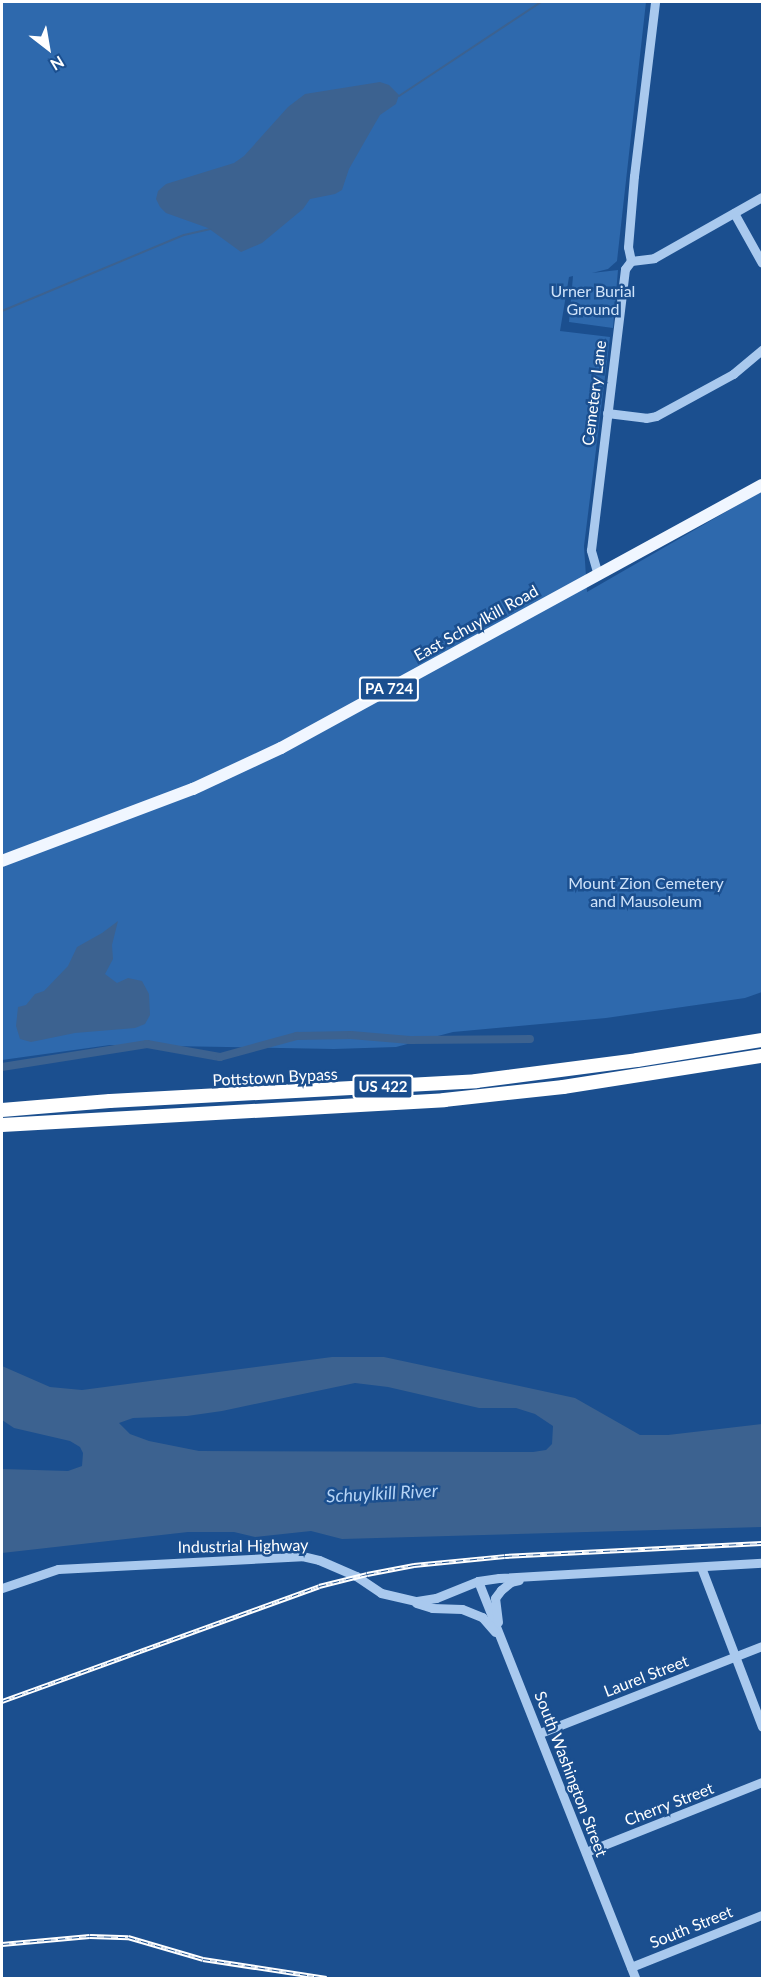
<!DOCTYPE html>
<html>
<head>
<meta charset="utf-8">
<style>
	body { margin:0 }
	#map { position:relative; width:764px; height:1980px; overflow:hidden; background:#1b4f8f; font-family:Lato,sans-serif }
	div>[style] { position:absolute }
	.green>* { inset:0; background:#2e69ad }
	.water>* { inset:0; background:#3c6290 }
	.stream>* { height:2px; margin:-1px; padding:0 1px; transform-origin:1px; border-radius:1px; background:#3c6290 }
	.canal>* { height:8px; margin:-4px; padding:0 4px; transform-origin:4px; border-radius:4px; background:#3c6290 }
	.minor>* { height:9px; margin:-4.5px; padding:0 4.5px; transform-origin:4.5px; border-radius:4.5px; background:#a9c9ee }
	.major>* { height:12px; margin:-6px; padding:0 6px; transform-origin:6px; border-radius:6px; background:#f0f6ff }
	.highway>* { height:14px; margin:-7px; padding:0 7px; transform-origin:7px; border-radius:7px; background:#fff }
	.rail>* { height:4.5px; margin-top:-2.25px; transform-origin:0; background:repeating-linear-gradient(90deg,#1b4f8f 0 7px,#fff 0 14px); box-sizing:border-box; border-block:2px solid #fff }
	span { translate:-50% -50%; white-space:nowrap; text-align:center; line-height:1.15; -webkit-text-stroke:5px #1b4f8f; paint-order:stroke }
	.shield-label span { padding:2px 4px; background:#1b4f8f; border:2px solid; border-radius:4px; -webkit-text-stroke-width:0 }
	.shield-label { font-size:15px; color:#fff; font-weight:700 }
	.park-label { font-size:16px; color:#cfe3fa }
	.street-label { font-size:16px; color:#fff }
	.water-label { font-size:18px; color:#b5d3f5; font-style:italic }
	.frame { position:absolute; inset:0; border:3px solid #fff; pointer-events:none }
	.north { position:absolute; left:18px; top:18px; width:60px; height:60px; -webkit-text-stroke:4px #1b4f8f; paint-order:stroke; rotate:149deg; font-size:16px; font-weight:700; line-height:24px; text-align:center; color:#fff }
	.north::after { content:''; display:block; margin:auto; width:21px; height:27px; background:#fff; clip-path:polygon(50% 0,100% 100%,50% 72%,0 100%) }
</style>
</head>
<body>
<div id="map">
	<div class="green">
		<i style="clip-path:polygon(2px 2px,646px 2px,617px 261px,608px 269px,592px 273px,618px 270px,613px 328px,569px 322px,573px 276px,569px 277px,560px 331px,610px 337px,584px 546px,587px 592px,762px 491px,762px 992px,745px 998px,606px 1018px,453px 1032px,396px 1047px,334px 1049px,110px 1045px,2px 1060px)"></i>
	</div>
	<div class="water">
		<i style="clip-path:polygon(380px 82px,389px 85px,399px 95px,396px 104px,380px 115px,373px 127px,349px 169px,342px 190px,335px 194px,310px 199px,303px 209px,262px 243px,241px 252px,208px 228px,166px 213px,160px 207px,156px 199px,158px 191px,166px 184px,234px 163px,244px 156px,288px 107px,305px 94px)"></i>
		<i style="clip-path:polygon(118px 921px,112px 945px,113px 959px,105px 974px,117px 983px,128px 978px,142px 981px,149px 994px,150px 1015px,145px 1024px,135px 1028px,75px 1033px,31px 1042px,20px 1039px,16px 1026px,18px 1007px,26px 1005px,35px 994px,44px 991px,68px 966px,77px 947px,102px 933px)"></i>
		<i style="clip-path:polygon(evenodd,332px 1357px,384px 1357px,575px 1398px,640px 1435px,668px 1435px,762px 1424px,762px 1527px,342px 1539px,311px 1531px,255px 1537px,234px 1532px,188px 1532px,2px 1553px,2px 1469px,68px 1471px,82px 1466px,83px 1453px,80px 1447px,70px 1441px,14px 1428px,2px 1420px,2px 1366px,50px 1387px,82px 1390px,332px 1357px,355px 1383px,388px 1387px,479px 1408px,516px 1408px,535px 1414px,553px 1426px,552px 1444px,546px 1450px,533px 1452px,199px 1451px,149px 1441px,130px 1434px,119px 1423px,133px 1418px,187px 1416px,222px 1411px,355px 1383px)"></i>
	</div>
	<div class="stream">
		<i style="left:399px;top:96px;width:170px;rotate:-33.5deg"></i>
		<i style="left:2px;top:311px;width:197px;rotate:-22.7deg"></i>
		<i style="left:184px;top:235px;width:27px;rotate:-13deg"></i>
	</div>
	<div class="canal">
		<i style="left:2px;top:1067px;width:147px;rotate:-9deg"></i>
		<i style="left:147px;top:1044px;width:74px;rotate:10.1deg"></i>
		<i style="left:220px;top:1057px;width:80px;rotate:-15.3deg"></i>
		<i style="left:297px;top:1036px;width:54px;rotate:-1.1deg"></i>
		<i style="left:351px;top:1035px;width:59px;rotate:4.8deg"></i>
		<i style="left:410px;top:1040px;width:120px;rotate:-0.5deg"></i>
	</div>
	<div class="minor">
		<i style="left:734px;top:213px;width:57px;rotate:60.8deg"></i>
		<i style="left:631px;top:261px;width:14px;rotate:-102deg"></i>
		<i style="left:628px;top:247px;width:71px;rotate:-85.2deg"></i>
		<i style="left:634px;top:176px;width:175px;rotate:-83.1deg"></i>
		<i style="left:631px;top:261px;width:23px;rotate:-7deg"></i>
		<i style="left:654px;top:258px;width:124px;rotate:-29.5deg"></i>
		<i style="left:607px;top:413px;width:39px;rotate:7deg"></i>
		<i style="left:646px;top:418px;width:10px;rotate:-11deg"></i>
		<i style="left:656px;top:416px;width:88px;rotate:-28.6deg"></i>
		<i style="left:733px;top:374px;width:38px;rotate:-40deg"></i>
		<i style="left:598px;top:575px;width:26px;rotate:-106deg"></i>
		<i style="left:591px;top:550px;width:283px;rotate:-83.1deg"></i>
		<i style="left:625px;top:269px;width:10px;rotate:-53deg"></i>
		<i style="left:701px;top:1567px;width:171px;rotate:69.1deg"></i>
		<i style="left:478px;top:1581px;width:427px;rotate:68.4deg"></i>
		<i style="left:2px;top:1588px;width:59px;rotate:-18.7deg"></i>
		<i style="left:58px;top:1569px;width:244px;rotate:-3deg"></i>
		<i style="left:302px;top:1556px;width:17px;rotate:13deg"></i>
		<i style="left:319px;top:1560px;width:40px;rotate:23.4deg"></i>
		<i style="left:356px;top:1576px;width:30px;rotate:34deg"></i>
		<i style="left:381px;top:1593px;width:37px;rotate:13deg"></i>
		<i style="left:417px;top:1601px;width:19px;rotate:-9deg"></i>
		<i style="left:436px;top:1598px;width:45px;rotate:-22deg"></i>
		<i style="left:478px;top:1581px;width:21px;rotate:-8deg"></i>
		<i style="left:499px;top:1578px;width:263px;rotate:-3.3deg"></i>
		<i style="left:416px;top:1603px;width:17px;rotate:17deg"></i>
		<i style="left:432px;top:1608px;width:30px;rotate:2deg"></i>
		<i style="left:462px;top:1609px;width:22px;rotate:22deg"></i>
		<i style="left:482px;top:1617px;width:20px;rotate:49deg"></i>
		<i style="left:498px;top:1622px;width:24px;rotate:-97deg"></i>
		<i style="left:495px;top:1598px;width:10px;rotate:-53deg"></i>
		<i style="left:501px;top:1590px;width:13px;rotate:-39deg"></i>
		<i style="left:511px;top:1582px;width:8px;rotate:-14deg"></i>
		<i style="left:540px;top:1733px;width:238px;rotate:-21.4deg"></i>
		<i style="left:586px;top:1852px;width:189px;rotate:-21.7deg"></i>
		<i style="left:631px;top:1967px;width:141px;rotate:-21.7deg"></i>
	</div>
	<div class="major">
		<i style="left:2px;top:861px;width:204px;rotate:-20.7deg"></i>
		<i style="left:193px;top:789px;width:97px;rotate:-25deg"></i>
		<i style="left:281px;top:748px;width:548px;rotate:-28.67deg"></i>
	</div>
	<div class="highway">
		<i style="left:2px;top:1110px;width:108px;rotate:-4.8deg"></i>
		<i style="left:110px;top:1101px;width:367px;rotate:-3.1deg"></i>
		<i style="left:476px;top:1081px;width:162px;rotate:-7.4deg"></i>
		<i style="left:637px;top:1060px;width:127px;rotate:-9.1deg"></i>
		<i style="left:2px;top:1125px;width:443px;rotate:-3.2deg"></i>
		<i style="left:444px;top:1100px;width:120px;rotate:-6.2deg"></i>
		<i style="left:563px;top:1087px;width:201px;rotate:-8.9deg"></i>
	</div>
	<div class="rail">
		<i style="left:2px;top:1701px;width:337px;rotate:-19.9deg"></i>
		<i style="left:319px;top:1586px;width:49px;rotate:-14deg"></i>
		<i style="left:367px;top:1574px;width:48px;rotate:-10.8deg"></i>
		<i style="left:414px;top:1565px;width:91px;rotate:-5.6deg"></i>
		<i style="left:505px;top:1556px;width:257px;rotate:-2.9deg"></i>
		<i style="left:2px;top:1944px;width:88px;rotate:-5.2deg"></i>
		<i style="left:90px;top:1936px;width:38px;rotate:2deg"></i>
		<i style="left:128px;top:1937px;width:78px;rotate:16.3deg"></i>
		<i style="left:203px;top:1959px;width:125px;rotate:8.7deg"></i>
	</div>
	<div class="shield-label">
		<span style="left:389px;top:689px">PA 724</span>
		<span style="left:383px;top:1087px">US 422</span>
	</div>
	<div class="park-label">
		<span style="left:593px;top:300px">Urner Burial<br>Ground</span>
		<span style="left:646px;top:892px">Mount Zion Cemetery<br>and Mausoleum</span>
	</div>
	<div class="street-label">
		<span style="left:594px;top:393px;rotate:-83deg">Cemetery Lane</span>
		<span style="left:476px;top:623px;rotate:-29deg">East Schuylkill Road</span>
		<span style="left:275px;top:1077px;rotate:-3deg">Pottstown Bypass</span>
		<span style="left:243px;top:1546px;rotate:-1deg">Industrial Highway</span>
		<span style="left:646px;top:1676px;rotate:-21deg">Laurel Street</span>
		<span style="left:571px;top:1774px;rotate:69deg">South Washington Street</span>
		<span style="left:669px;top:1804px;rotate:-21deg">Cherry Street</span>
		<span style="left:691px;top:1927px;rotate:-22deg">South Street</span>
	</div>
	<div class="water-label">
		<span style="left:382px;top:1493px;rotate:-3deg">Schuylkill River</span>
	</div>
	<div class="frame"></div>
	<div class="north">N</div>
</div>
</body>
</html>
